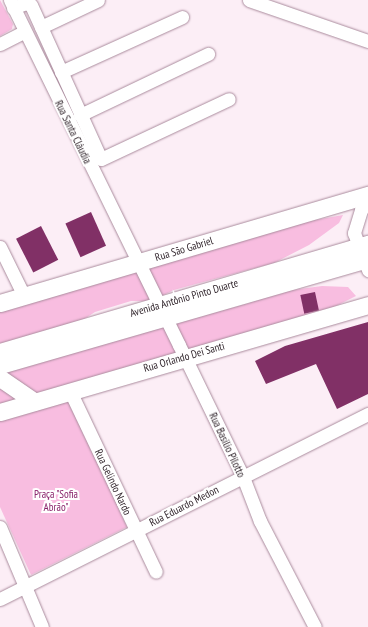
<!DOCTYPE html>
<html>
<head>
<meta charset="utf-8">
<style>
	body { margin:0 }
	#map { position:relative; width:368px; height:627px; overflow:hidden; background:#fceef6; font-family:"PT Sans Narrow",sans-serif }
	div>[style] { position:absolute }
	.green>* { inset:0; background:#f8bde0 }
	.building>* { inset:0; background:#813066; transform-origin:0 0 }
	.roads { filter:drop-shadow(0 0 1px #aa8b9d) drop-shadow(0 0 1px #aa8b9d) }
	.minor>* { height:13px; margin:-6.5px; padding:0 6.5px; transform-origin:6.5px; border-radius:6.5px; background:#fff }
	.major>* { height:17px; margin:-8.5px; padding:0 8.5px; transform-origin:8.5px; border-radius:8.5px; background:#fff }
	span { translate:-50% -50%; white-space:nowrap; text-align:center; line-height:1.15; -webkit-text-stroke:4px #fff; paint-order:stroke }
	.street-label { font-size:11px; color:#2b1f26 }
	.park-label { font-size:11px; color:#871f68 }
</style>
</head>
<body>
<div id="map">
	<div class="green">
		<i style="clip-path:polygon(0 0,13px 24px,12px 29px,0 36px)"></i>
		<i style="clip-path:polygon(343px 215px,339px 223px,309px 245px,274px 263px,174px 290px,151px 301px,131px 301px,95px 312px,75px 325px,0 346px,0 311px,265px 229px)"></i>
		<i style="clip-path:polygon(322px 286px,348px 287px,356px 296px,320px 314px,0 404px,0 370px,169px 322px,177px 323px,249px 303px,263px 294px)"></i>
		<i style="clip-path:polygon(67px 398px,127px 527px,31px 575px,0 507px,0 419px)"></i>
	</div>
	<div class="building">
		<i style="left:91px;top:212px;width:37px;height:28px;rotate:66deg"></i>
		<i style="left:41px;top:226px;width:38px;height:28px;rotate:63deg"></i>
		<i style="left:315px;top:292px;width:19px;height:15px;rotate:78deg"></i>
		<i style="clip-path:polygon(368px 322px,368px 394px,337px 409px,316px 364px,266px 384px,255px 361px,285px 346px)"></i>
	</div>
	<div class="roads">
		<div class="minor">
			<i style="left:10px;top:0;width:384px;rotate:63.9deg"></i>
			<i style="left:179px;top:345px;width:147px;rotate:64.1deg"></i>
			<i style="left:243px;top:477px;width:47px;rotate:68.9deg"></i>
			<i style="left:260px;top:521px;width:119px;rotate:62.6deg"></i>
			<i style="left:249px;top:0;width:126px;rotate:19deg"></i>
			<i style="left:13px;top:8px;width:14px;rotate:-21deg"></i>
			<i style="left:26px;top:3px;width:5px;rotate:22deg"></i>
			<i style="left:31px;top:5px;width:169px;rotate:65.6deg"></i>
			<i style="left:101px;top:159px;width:141px;rotate:-25.1deg"></i>
			<i style="left:41px;top:27px;width:63px;rotate:-25.3deg"></i>
			<i style="left:0;top:44px;width:27px;rotate:-27deg"></i>
			<i style="left:61px;top:72px;width:133px;rotate:-24.4deg"></i>
			<i style="left:80px;top:115px;width:142px;rotate:-25.5deg"></i>
			<i style="left:368px;top:200px;width:12px;rotate:125deg"></i>
			<i style="left:361px;top:210px;width:24px;rotate:107deg"></i>
			<i style="left:354px;top:233px;width:40px;rotate:69deg"></i>
			<i style="left:0;top:247px;width:55px;rotate:63.9deg"></i>
			<i style="left:70px;top:391px;width:200px;rotate:64.6deg"></i>
			<i style="left:0;top:527px;width:108px;rotate:67.2deg"></i>
			<i style="left:0;top:599px;width:412px;rotate:-26.7deg"></i>
		</div>
		<div class="major">
			<i style="left:0;top:303px;width:384px;rotate:-16.4deg"></i>
			<i style="left:0;top:352px;width:384px;rotate:-16.4deg"></i>
			<i style="left:0;top:365px;width:383px;rotate:-16.1deg"></i>
			<i style="left:0;top:378px;width:42px;rotate:34.4deg"></i>
			<i style="left:0;top:412px;width:383px;rotate:-16.2deg"></i>
		</div>
	</div>
	<div class="street-label">
		<span style="left:73px;top:132px;rotate:64deg">Rua Santa Cláudia</span>
		<span style="left:184px;top:249px;rotate:-17deg">Rua São Gabriel</span>
		<span style="left:184px;top:298px;rotate:-16deg">Avenida Antônio Pinto Duarte</span>
		<span style="left:184px;top:357px;rotate:-16deg">Rua Orlando Dei Santi</span>
		<span style="left:227px;top:445px;rotate:65deg">Rua Basilio Pilotto</span>
		<span style="left:113px;top:482px;rotate:65deg">Rua Gelindo Nardo</span>
		<span style="left:184px;top:506px;rotate:-27deg">Rua Eduardo Medon</span>
	</div>
	<div class="park-label">
		<span style="left:56px;top:501px">Praça "Sofia<br>Abrão"</span>
	</div>
</div>
</body>
</html>
